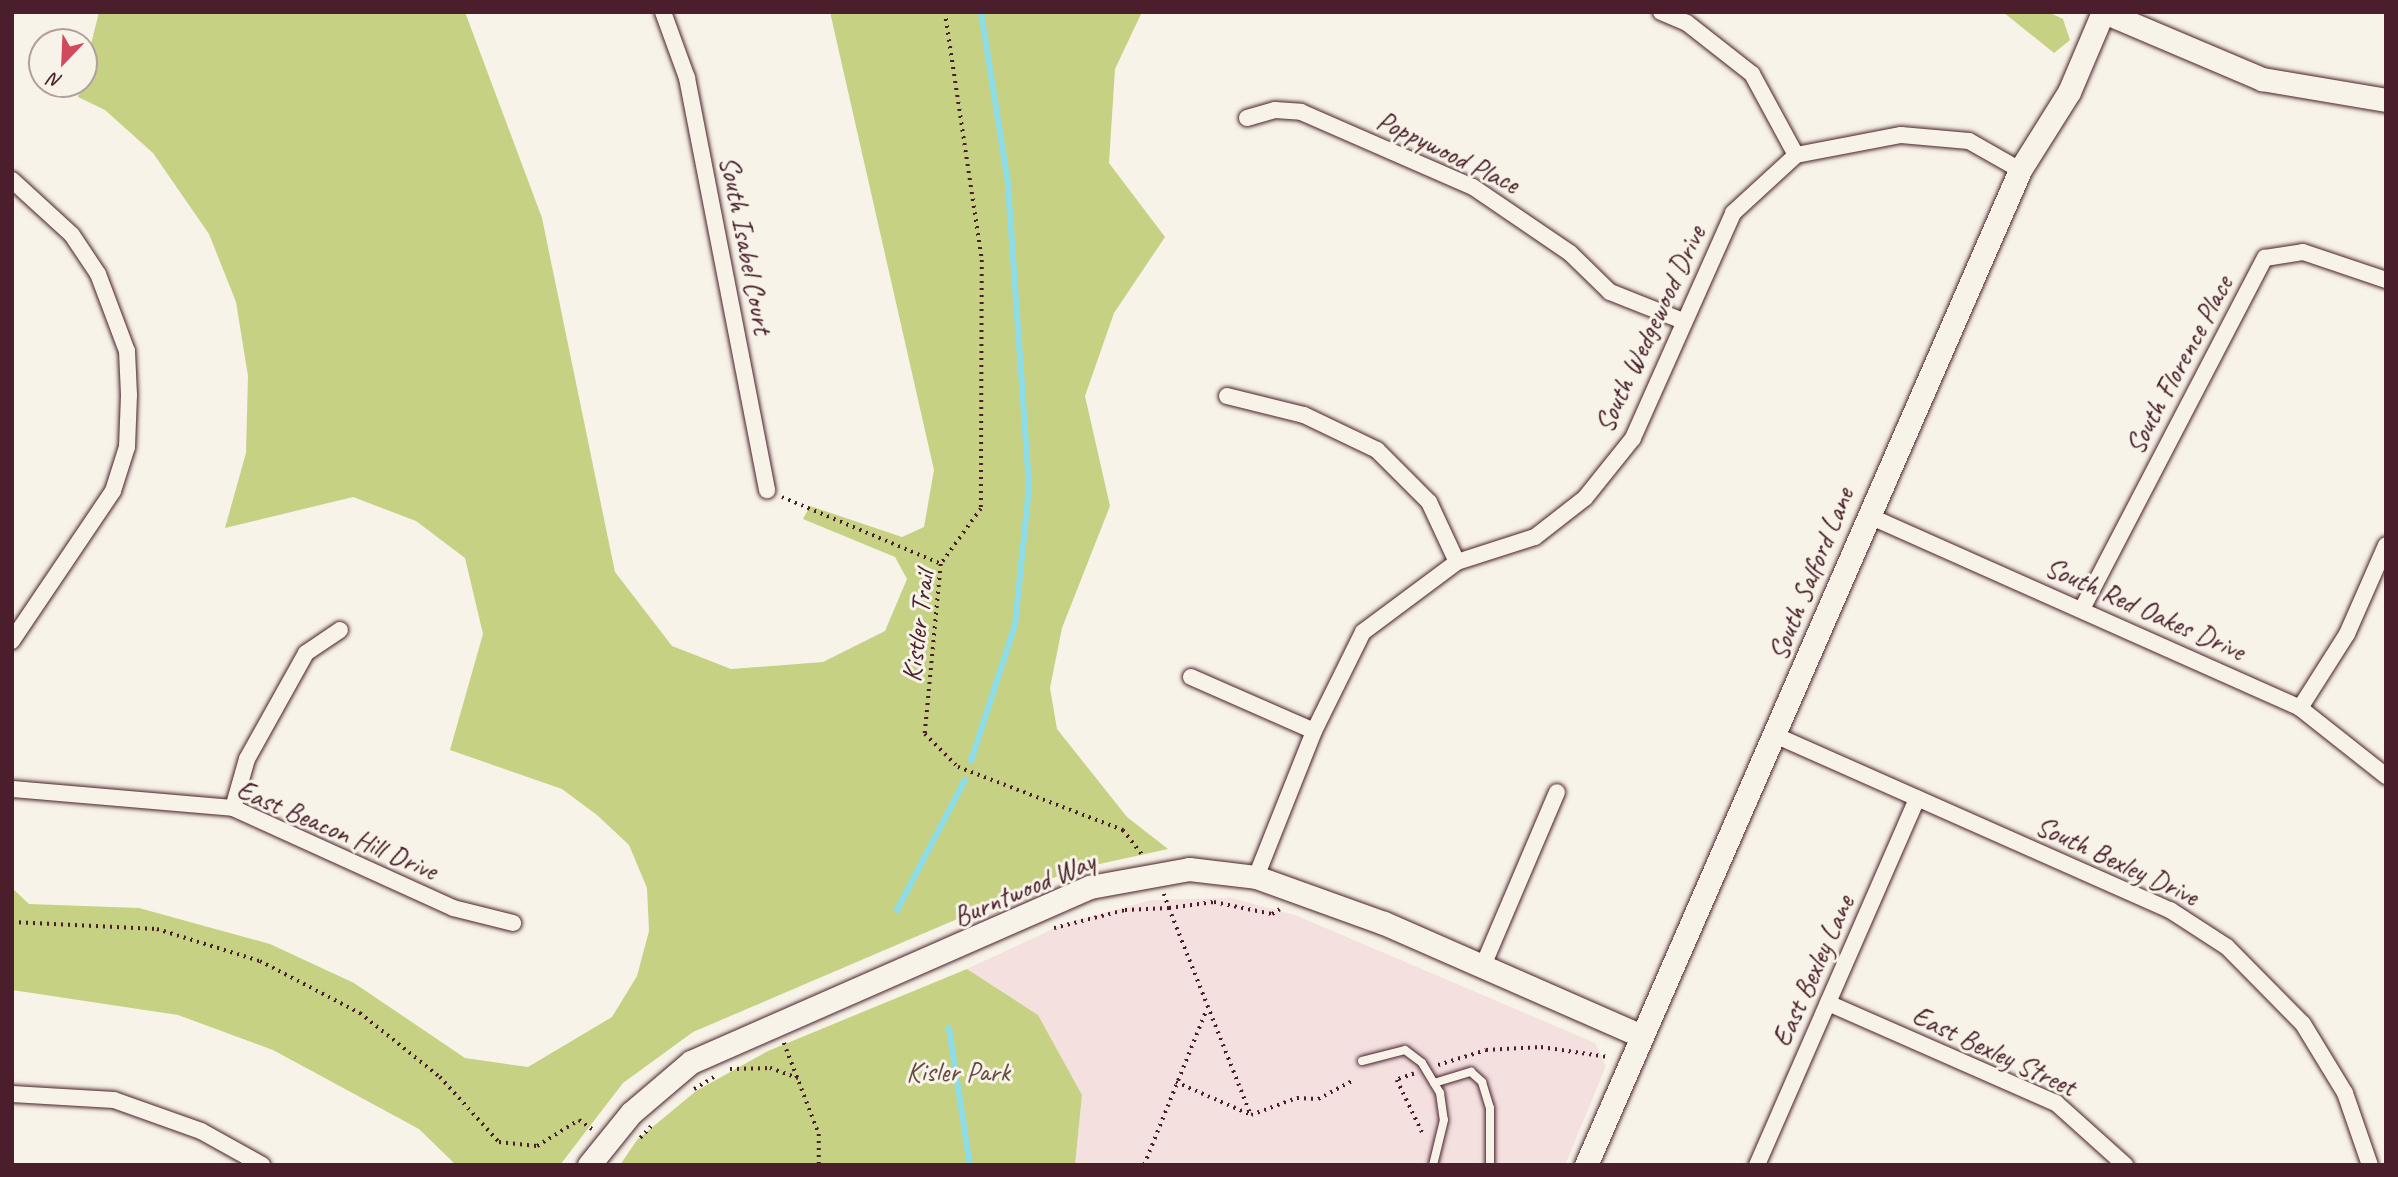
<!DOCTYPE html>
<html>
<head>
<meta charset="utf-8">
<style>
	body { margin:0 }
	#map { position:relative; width:2398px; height:1177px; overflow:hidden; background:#f7f3e8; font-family:Caveat,sans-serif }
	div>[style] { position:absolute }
	.built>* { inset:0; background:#f3e0df }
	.green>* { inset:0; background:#c6d184 }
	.stream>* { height:6px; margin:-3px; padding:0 3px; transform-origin:3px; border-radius:3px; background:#8ddde9 }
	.path>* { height:3.5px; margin-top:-1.75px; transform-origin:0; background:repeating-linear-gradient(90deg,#4a1f2b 0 2px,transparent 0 7px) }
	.roads { filter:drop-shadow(0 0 2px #4a1f2b) drop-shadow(0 0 2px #4a1f2b) }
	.lane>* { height:8px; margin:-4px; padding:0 4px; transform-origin:4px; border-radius:4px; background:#f7f3e8 }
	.street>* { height:16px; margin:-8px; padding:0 8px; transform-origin:8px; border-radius:8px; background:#f7f3e8 }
	.secondary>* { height:23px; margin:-11.5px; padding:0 11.5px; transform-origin:11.5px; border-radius:11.5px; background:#f7f3e8 }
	span { translate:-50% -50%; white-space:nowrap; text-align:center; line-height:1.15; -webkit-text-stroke:6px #f7f3e8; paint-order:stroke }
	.street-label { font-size:28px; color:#4a1f2b }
	.park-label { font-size:28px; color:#694c41 }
	.frame { position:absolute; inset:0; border:14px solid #4a1f2b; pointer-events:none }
	.north { position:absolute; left:28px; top:28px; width:70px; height:70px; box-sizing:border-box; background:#f7f3e8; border:2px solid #b29e9c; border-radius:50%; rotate:203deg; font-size:19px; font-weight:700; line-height:28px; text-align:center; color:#4a1f2b }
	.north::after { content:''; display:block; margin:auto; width:24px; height:32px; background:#d1495b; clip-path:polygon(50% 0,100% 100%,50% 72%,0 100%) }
</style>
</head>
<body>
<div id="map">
	<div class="built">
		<i style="clip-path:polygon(1231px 898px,1295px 915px,1595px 1043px,1606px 1066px,1565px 1165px,1075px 1165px,1082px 1095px,1038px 1015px,967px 969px,1066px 923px,1152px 900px)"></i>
	</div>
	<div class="green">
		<i style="clip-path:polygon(99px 12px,465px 12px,542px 218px,615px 572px,672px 646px,731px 669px,823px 662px,885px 631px,907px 579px,895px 557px,803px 519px,810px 506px,902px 537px,924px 527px,934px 470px,830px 12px,1142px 12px,1115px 69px,1109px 163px,1165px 237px,1114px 313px,1085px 396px,1110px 506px,1062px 628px,1050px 688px,1057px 729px,1127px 817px,1168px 849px,1072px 870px,693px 1032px,623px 1083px,560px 1165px,456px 1165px,419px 1129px,273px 1050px,178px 1015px,12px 990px,12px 888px,29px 904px,139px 908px,270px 944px,354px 983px,465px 1058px,528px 1067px,612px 1017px,637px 976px,649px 931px,647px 888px,629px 845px,597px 815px,562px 789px,450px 750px,483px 634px,465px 558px,416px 521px,353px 497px,225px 528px,246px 453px,248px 376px,236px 302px,209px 234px,153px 153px,105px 110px,78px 97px)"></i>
		<i style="clip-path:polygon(2003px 12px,2048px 12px,2063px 19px,2070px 40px,2054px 53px)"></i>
		<i style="clip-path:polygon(967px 969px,1038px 1015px,1082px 1095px,1075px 1165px,620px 1165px,637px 1140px,696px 1091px,768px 1051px)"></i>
	</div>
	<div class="stream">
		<i style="left:971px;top:761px;width:143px;rotate:-72.1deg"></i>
		<i style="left:1015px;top:625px;width:140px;rotate:-84.2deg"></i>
		<i style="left:1029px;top:486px;width:304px;rotate:-94deg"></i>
		<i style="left:1008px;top:183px;width:173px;rotate:-99deg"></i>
		<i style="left:897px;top:910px;width:147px;rotate:-62.4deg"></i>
		<i style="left:949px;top:1028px;width:139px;rotate:81.3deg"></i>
	</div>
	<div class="path">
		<i style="left:945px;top:12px;width:251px;rotate:81.5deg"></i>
		<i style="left:982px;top:260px;width:249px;rotate:90.2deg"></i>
		<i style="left:981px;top:509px;width:68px;rotate:126deg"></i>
		<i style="left:941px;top:564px;width:171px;rotate:95.4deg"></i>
		<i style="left:925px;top:734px;width:47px;rotate:45deg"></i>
		<i style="left:958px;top:767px;width:177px;rotate:20.9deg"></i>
		<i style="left:1123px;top:830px;width:34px;rotate:52deg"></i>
		<i style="left:782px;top:497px;width:173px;rotate:22.8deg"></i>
		<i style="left:1164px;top:894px;width:15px;rotate:70deg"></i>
		<i style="left:1169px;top:908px;width:45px;rotate:-7.6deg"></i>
		<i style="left:1214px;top:902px;width:59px;rotate:11.7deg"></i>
		<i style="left:1272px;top:914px;width:9px;rotate:-32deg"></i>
		<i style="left:12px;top:922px;width:145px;rotate:2.8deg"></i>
		<i style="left:157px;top:929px;width:108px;rotate:17.3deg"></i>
		<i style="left:260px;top:961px;width:113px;rotate:27.5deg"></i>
		<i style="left:360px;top:1013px;width:102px;rotate:38.7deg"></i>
		<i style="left:440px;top:1077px;width:88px;rotate:47.8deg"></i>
		<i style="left:499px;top:1142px;width:38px;rotate:6deg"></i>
		<i style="left:537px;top:1146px;width:49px;rotate:-31.8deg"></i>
		<i style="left:579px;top:1120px;width:16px;rotate:35deg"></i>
		<i style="left:1054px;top:928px;width:73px;rotate:-14.2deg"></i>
		<i style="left:1125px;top:910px;width:44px;rotate:-2.6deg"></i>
		<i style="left:1169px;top:908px;width:223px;rotate:68.4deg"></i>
		<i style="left:784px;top:1043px;width:97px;rotate:69deg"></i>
		<i style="left:819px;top:1134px;width:31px;rotate:90deg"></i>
		<i style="left:1438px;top:1065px;width:50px;rotate:-17.4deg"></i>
		<i style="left:1486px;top:1050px;width:55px;rotate:-3.1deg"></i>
		<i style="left:1541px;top:1047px;width:68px;rotate:8.5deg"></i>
		<i style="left:730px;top:1069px;width:40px;rotate:-1.4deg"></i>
		<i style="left:770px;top:1068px;width:30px;rotate:20deg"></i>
		<i style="left:1414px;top:1074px;width:18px;rotate:161deg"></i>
		<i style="left:1397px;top:1080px;width:58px;rotate:64.3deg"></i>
		<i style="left:1176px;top:1082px;width:82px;rotate:23.7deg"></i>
		<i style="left:1251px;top:1115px;width:49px;rotate:-20.3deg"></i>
		<i style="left:1297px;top:1098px;width:21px;rotate:3deg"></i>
		<i style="left:1318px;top:1099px;width:41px;rotate:-27.8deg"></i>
		<i style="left:694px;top:1089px;width:23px;rotate:-31deg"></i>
		<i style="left:640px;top:1138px;width:19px;rotate:-47deg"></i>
		<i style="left:1144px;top:1165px;width:166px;rotate:-68.1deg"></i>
	</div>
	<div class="roads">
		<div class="lane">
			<i style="left:1362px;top:1061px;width:44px;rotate:-14.3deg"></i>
			<i style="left:1405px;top:1050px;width:21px;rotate:37deg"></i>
			<i style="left:1422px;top:1063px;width:35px;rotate:59deg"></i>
			<i style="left:1440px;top:1093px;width:27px;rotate:82deg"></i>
			<i style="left:1444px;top:1120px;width:46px;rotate:103.7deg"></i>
			<i style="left:1434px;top:1083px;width:39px;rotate:-17deg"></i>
			<i style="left:1471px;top:1072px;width:15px;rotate:42deg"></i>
			<i style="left:1482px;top:1082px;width:27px;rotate:73deg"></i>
			<i style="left:1490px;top:1108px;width:57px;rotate:90deg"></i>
		</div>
		<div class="street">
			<i style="left:663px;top:12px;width:70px;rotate:70deg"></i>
			<i style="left:687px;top:78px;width:420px;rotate:79deg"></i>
			<i style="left:1661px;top:12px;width:28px;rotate:23deg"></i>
			<i style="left:1687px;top:23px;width:83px;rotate:38.1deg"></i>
			<i style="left:1752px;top:74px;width:92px;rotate:61.5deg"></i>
			<i style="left:1247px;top:118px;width:29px;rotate:-16deg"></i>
			<i style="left:1275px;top:110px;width:26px;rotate:4deg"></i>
			<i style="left:1301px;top:112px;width:188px;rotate:23.6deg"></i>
			<i style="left:1473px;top:187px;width:117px;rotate:34.2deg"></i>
			<i style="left:1570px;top:253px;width:56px;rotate:44.3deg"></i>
			<i style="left:1610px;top:292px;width:79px;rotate:21.7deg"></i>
			<i style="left:12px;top:180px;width:81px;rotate:42.5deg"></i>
			<i style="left:72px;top:235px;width:47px;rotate:56.3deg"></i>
			<i style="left:98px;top:274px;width:82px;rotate:69.4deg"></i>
			<i style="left:127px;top:351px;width:44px;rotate:87.4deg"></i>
			<i style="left:129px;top:395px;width:52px;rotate:92.2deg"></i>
			<i style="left:127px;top:447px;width:46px;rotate:107.7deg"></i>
			<i style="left:113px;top:491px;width:181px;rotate:124deg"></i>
			<i style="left:1227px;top:396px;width:79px;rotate:13.9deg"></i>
			<i style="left:1304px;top:415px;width:81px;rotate:25.6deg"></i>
			<i style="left:1377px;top:450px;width:74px;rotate:45deg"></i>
			<i style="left:1429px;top:502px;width:66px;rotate:65deg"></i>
			<i style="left:1867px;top:515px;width:474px;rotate:24deg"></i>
			<i style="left:2300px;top:708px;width:110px;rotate:38.3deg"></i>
			<i style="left:2082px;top:609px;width:396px;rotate:-62.5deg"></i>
			<i style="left:2265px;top:258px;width:38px;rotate:-9deg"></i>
			<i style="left:2303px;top:252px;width:88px;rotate:18.6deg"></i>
			<i style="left:1191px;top:677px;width:134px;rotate:23.7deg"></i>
			<i style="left:2300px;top:708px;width:88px;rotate:-57.6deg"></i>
			<i style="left:2347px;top:634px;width:97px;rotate:-66.3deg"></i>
			<i style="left:1777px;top:736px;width:430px;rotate:23.9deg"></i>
			<i style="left:2170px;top:910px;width:68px;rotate:33deg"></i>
			<i style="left:2227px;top:947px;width:108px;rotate:45.4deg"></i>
			<i style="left:2303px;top:1024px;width:81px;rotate:58.7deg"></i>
			<i style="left:2345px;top:1093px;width:76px;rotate:70.9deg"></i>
			<i style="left:12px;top:789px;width:222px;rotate:4.9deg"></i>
			<i style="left:233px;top:808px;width:242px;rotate:24.4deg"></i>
			<i style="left:453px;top:908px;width:62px;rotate:14deg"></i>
			<i style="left:233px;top:808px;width:51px;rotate:-74.1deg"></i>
			<i style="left:247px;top:759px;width:121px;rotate:-60.9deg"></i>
			<i style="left:306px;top:653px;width:41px;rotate:-34.1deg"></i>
			<i style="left:1256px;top:877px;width:157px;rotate:-68.3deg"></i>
			<i style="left:1314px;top:731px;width:110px;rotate:-63.7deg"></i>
			<i style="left:1363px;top:632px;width:117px;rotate:-36.7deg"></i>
			<i style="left:1457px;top:562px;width:82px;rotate:-17.8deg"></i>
			<i style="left:1535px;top:537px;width:63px;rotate:-38deg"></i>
			<i style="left:1585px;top:498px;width:77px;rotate:-51.3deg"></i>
			<i style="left:1633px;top:438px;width:246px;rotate:-66deg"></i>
			<i style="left:1733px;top:213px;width:86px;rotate:-42.6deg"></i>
			<i style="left:1796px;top:155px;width:107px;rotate:-10.8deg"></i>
			<i style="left:1901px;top:135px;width:68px;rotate:5deg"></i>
			<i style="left:1969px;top:141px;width:59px;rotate:29.6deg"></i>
			<i style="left:1482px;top:968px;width:191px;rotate:-66.9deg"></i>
			<i style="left:1828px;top:1003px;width:249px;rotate:23.7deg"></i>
			<i style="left:2056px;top:1103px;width:93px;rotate:41.9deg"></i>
			<i style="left:12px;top:1094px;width:102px;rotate:3.4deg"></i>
			<i style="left:114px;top:1100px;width:92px;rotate:19.6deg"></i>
			<i style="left:201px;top:1131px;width:70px;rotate:29.1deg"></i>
			<i style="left:1757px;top:1165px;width:400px;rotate:-66.4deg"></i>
		</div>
		<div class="secondary">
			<i style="left:2104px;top:12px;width:172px;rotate:23deg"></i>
			<i style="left:2262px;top:79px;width:126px;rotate:9.6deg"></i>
			<i style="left:589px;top:1165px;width:67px;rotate:-51.1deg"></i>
			<i style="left:631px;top:1113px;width:79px;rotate:-40.4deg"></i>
			<i style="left:691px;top:1062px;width:436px;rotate:-23.7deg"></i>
			<i style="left:1090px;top:887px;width:101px;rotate:-10.3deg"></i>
			<i style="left:1189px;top:869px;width:67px;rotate:6.8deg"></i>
			<i style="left:1256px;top:877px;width:136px;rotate:19.8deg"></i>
			<i style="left:1384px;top:923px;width:281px;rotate:23.7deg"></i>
			<i style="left:1586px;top:1165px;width:1086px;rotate:-66.43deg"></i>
			<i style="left:2020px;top:170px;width:92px;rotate:-57.9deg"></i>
			<i style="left:2069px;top:92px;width:87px;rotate:-67deg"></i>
		</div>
	</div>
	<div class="street-label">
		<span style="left:1448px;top:152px;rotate:26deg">Poppywood Place</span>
		<span style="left:746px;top:245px;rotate:79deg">South Isabel Court</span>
		<span style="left:1650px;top:329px;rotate:-65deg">South Wedgewood Drive</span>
		<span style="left:2179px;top:365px;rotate:-62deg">South Florence Place</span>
		<span style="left:1811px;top:574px;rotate:-68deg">South Salford Lane</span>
		<span style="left:2145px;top:609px;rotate:24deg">South Red Oakes Drive</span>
		<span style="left:918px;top:626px;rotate:-83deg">Kistler Trail</span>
		<span style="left:337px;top:830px;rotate:23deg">East Beacon Hill Drive</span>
		<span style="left:2117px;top:861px;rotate:25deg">South Bexley Drive</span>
		<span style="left:1024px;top:889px;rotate:-23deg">Burntwood Way</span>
		<span style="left:1813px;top:971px;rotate:-66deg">East Bexley Lane</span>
		<span style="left:1994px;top:1051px;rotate:25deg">East Bexley Street</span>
	</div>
	<div class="park-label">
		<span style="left:958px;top:1072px">Kisler Park</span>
	</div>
	<div class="frame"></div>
	<div class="north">N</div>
</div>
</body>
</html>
